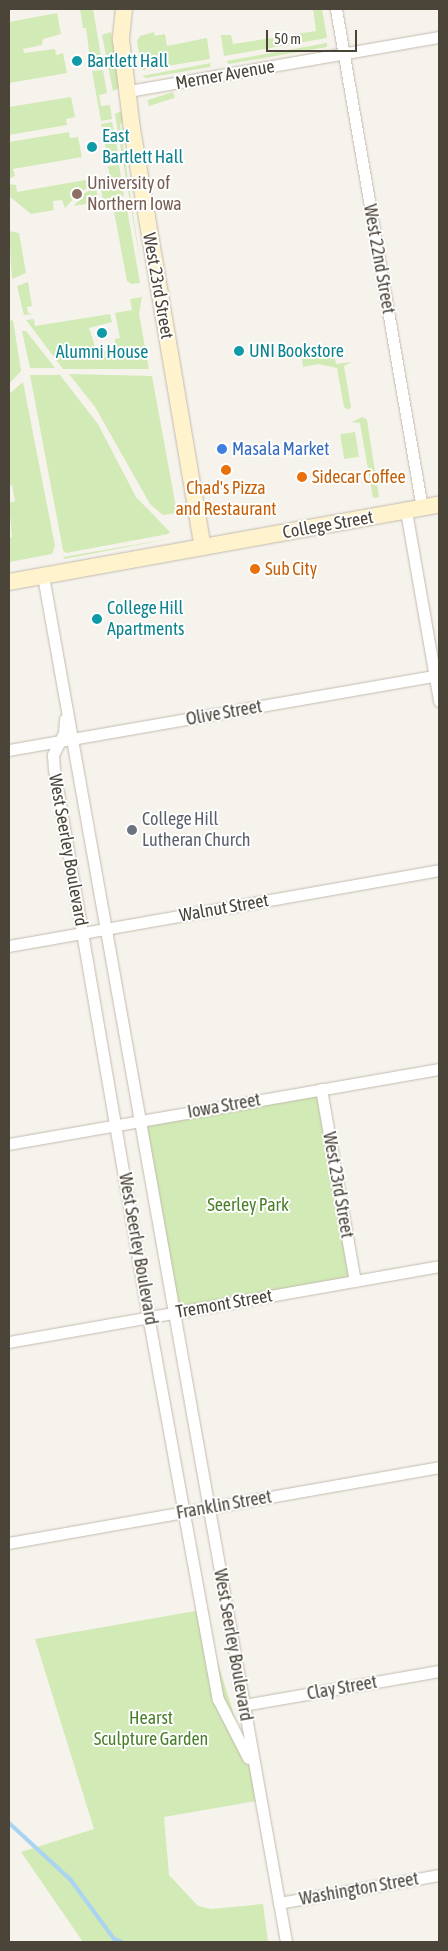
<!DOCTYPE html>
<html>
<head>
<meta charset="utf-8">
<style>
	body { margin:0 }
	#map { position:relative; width:448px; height:1951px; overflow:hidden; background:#f6f3ec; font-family:"Asap Condensed",sans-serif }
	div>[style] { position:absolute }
	.green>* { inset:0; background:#d2eab5; transform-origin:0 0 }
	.stream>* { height:4px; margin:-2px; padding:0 2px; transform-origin:2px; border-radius:2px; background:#a9d4f2 }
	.roads { filter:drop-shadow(0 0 1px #c2bbae) drop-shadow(0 0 1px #c2bbae) }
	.street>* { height:11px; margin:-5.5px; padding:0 5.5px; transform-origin:5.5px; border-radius:5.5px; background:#fff }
	.secondary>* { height:16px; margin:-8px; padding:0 8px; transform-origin:8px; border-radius:8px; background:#fff3cd }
	.dots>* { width:14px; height:14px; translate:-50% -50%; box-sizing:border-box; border:2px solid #fff; border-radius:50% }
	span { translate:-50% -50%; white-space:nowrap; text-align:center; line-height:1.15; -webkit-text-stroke:4px #fff; paint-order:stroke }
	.culture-label { font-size:18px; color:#0d838f }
	.left { translate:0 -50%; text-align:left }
	.street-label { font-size:18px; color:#4b4439 }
	.education-label { font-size:18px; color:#785e54 }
	.shop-label { font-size:18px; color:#366cbe }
	.food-label { font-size:18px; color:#c56008 }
	.worship-label { font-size:18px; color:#5b616d }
	.park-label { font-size:18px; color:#4a7f2a }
	.frame { position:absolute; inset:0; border:10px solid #4b4439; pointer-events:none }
	.scale { position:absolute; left:266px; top:30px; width:91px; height:22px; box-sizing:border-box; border:2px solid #4b4439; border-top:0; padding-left:6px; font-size:15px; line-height:18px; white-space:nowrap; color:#4b4439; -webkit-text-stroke:4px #fff; paint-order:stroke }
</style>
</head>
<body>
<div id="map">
	<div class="green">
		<i style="clip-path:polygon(80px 9px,93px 9px,102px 62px,98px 66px,91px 67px,86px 28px,83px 28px)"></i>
		<i style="clip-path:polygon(313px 9px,322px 9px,327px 38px,224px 56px,221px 35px,231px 35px,233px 44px,316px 31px)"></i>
		<i style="clip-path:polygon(57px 13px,61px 34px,43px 39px,42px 45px,23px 49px,24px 53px,55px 49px,56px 55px,63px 53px,67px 73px,9px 83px,9px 22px)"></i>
		<i style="clip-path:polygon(111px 32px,121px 87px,113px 91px,102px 35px)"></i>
		<i style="clip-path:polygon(154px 32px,155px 36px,165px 34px,167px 46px,207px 38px,210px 59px,142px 70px,137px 41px,140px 36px)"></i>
		<i style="clip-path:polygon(327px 43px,327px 47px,229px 64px,226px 61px)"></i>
		<i style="clip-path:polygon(211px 63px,210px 67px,146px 78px,142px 76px)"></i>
		<i style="clip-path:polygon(103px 70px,107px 93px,99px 95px,101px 106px,110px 105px,112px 119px,101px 121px,92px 71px)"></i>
		<i style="left:173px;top:92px;width:6px;height:27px;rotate:72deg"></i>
		<i style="clip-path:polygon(71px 97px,75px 117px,66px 119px,67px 125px,9px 135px,9px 107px)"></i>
		<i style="clip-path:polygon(124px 110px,125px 118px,120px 125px,141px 267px,115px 114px)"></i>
		<i style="left:112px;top:122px;width:38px;height:11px;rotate:79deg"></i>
		<i style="clip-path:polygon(69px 132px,70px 138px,78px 137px,82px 157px,13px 169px,15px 176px,9px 179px,9px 142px)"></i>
		<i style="clip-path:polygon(119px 165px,124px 196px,103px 200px,100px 183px,110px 178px,108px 166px)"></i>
		<i style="clip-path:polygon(85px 180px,93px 184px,78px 194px,65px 208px,62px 200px,53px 201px,54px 210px,31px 214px,9px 196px,9px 184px,16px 185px,17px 192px)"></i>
		<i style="clip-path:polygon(96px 187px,98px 202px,74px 206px,83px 194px)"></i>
		<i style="clip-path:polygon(126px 203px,140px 283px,131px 284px,127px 281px,113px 206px)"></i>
		<i style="clip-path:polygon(9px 231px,19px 233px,26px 273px,12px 279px)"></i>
		<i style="clip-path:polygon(28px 282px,32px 306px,27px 307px,28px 313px,33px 314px,24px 315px,17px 286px)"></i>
		<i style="clip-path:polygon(142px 297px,139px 314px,149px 369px,63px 369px,26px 320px,34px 319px,35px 326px,110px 314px,112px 322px,89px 328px,97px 352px,114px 349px,115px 339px,120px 338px,115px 313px,132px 310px,130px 299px)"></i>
		<i style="clip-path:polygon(13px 320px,21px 371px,9px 384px,9px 321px)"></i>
		<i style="clip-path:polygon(22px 331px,26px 331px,55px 368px,30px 368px)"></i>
		<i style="clip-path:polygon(334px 354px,336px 364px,352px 362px,344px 366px,351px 407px,348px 410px,344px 407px,337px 368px,318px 364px,303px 367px,302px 359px)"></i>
		<i style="clip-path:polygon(69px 374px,152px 376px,177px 513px,163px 515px,150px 504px,95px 407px)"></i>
		<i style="clip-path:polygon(30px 375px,60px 375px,98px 424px,136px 497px,170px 532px,168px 534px,66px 553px,63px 550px)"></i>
		<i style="clip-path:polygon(23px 382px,55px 546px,52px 554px,9px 562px,9px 538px,12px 537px,9px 503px,15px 501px,12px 485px,9px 486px,9px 394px)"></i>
		<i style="clip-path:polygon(363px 417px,367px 420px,379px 497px,373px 498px,360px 423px,351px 422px)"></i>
		<i style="left:355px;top:432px;width:25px;height:15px;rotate:81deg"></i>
		<i style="clip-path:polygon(174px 538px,64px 559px,63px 557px)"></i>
		<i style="left:321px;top:1089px;width:195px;height:184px;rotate:80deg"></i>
		<i style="clip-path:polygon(201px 1610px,261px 1800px,164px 1817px,169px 1875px,198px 1906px,211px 1909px,263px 1904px,268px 1942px,83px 1942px,21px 1852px,94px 1829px,35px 1639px)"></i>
	</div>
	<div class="stream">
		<i style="left:9px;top:1823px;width:83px;rotate:42.6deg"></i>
		<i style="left:70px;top:1879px;width:74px;rotate:53.7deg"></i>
		<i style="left:114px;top:1939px;width:9px;rotate:21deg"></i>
	</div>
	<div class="roads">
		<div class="street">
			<i style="left:336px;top:9px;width:506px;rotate:80.22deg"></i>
			<i style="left:129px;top:91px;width:315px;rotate:-9.9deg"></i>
			<i style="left:406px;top:511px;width:193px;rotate:80.1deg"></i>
			<i style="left:43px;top:576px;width:1387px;rotate:79.91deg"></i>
			<i style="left:65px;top:719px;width:14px;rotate:94deg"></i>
			<i style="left:64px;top:733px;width:25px;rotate:117deg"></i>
			<i style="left:53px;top:755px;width:14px;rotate:86deg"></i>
			<i style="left:54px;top:769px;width:538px;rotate:80.26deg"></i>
			<i style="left:145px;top:1299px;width:407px;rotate:79.7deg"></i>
			<i style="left:218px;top:1699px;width:66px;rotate:63deg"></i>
			<i style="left:9px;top:750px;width:436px;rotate:-9.9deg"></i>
			<i style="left:9px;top:946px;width:437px;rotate:-10deg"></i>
			<i style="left:321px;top:1089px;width:195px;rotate:80deg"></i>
			<i style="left:9px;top:1144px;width:436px;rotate:-9.9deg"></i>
			<i style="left:9px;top:1342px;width:437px;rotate:-10deg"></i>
			<i style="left:9px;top:1543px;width:437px;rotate:-10deg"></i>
			<i style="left:244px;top:1705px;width:198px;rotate:-9.9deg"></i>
			<i style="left:279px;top:1903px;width:162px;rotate:-9.9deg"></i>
		</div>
		<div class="secondary">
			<i style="left:124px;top:9px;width:31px;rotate:96deg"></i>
			<i style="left:121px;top:40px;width:90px;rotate:83deg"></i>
			<i style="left:132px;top:129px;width:424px;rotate:80.4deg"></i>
			<i style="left:9px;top:582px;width:437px;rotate:-10.2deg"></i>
		</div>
	</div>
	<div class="dots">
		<i style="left:77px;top:61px;background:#0f9aa8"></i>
		<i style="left:92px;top:147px;background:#0f9aa8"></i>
		<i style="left:77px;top:194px;background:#8d6e63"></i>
		<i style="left:102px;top:333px;background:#0f9aa8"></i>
		<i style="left:239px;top:351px;background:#0f9aa8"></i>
		<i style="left:222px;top:449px;background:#3f7fe0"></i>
		<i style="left:226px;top:470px;background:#e8710a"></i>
		<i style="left:302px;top:477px;background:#e8710a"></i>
		<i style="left:255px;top:569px;background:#e8710a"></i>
		<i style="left:97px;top:619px;background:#0f9aa8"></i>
		<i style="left:132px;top:830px;background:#6b7280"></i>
	</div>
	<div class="culture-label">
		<span class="left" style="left:87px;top:61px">Bartlett Hall</span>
		<span class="left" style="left:102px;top:147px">East<br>Bartlett Hall</span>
		<span class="left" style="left:249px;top:351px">UNI Bookstore</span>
		<span style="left:102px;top:352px">Alumni House</span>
		<span class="left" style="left:107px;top:619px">College Hill<br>Apartments</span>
	</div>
	<div class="street-label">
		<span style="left:225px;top:75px;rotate:-10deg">Merner Avenue</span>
		<span style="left:379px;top:259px;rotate:80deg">West 22nd Street</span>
		<span style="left:158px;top:286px;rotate:80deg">West 23rd Street</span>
		<span style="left:328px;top:525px;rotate:-10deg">College Street</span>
		<span style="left:224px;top:713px;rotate:-10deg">Olive Street</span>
		<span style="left:68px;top:850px;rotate:80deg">West Seerley Boulevard</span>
		<span style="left:224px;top:908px;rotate:-10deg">Walnut Street</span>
		<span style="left:224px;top:1106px;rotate:-10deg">Iowa Street</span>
		<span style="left:338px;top:1185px;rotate:80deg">West 23rd Street</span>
		<span style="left:138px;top:1249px;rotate:80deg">West Seerley Boulevard</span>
		<span style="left:224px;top:1304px;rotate:-10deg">Tremont Street</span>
		<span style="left:224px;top:1505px;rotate:-10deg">Franklin Street</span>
		<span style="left:233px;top:1645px;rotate:80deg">West Seerley Boulevard</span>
		<span style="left:342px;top:1688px;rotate:-10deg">Clay Street</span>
		<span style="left:359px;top:1889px;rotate:-10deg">Washington Street</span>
	</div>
	<div class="education-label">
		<span class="left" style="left:87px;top:194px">University of<br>Northern Iowa</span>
	</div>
	<div class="shop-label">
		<span class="left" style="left:232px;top:449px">Masala Market</span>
	</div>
	<div class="food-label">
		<span class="left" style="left:312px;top:477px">Sidecar Coffee</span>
		<span style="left:226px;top:499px">Chad's Pizza<br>and Restaurant</span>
		<span class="left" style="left:265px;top:569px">Sub City</span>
	</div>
	<div class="worship-label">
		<span class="left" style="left:142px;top:830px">College Hill<br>Lutheran Church</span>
	</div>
	<div class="park-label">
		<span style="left:248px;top:1205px">Seerley Park</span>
		<span style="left:151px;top:1729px">Hearst<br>Sculpture Garden</span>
	</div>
	<div class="frame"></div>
	<div class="scale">50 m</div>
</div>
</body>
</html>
